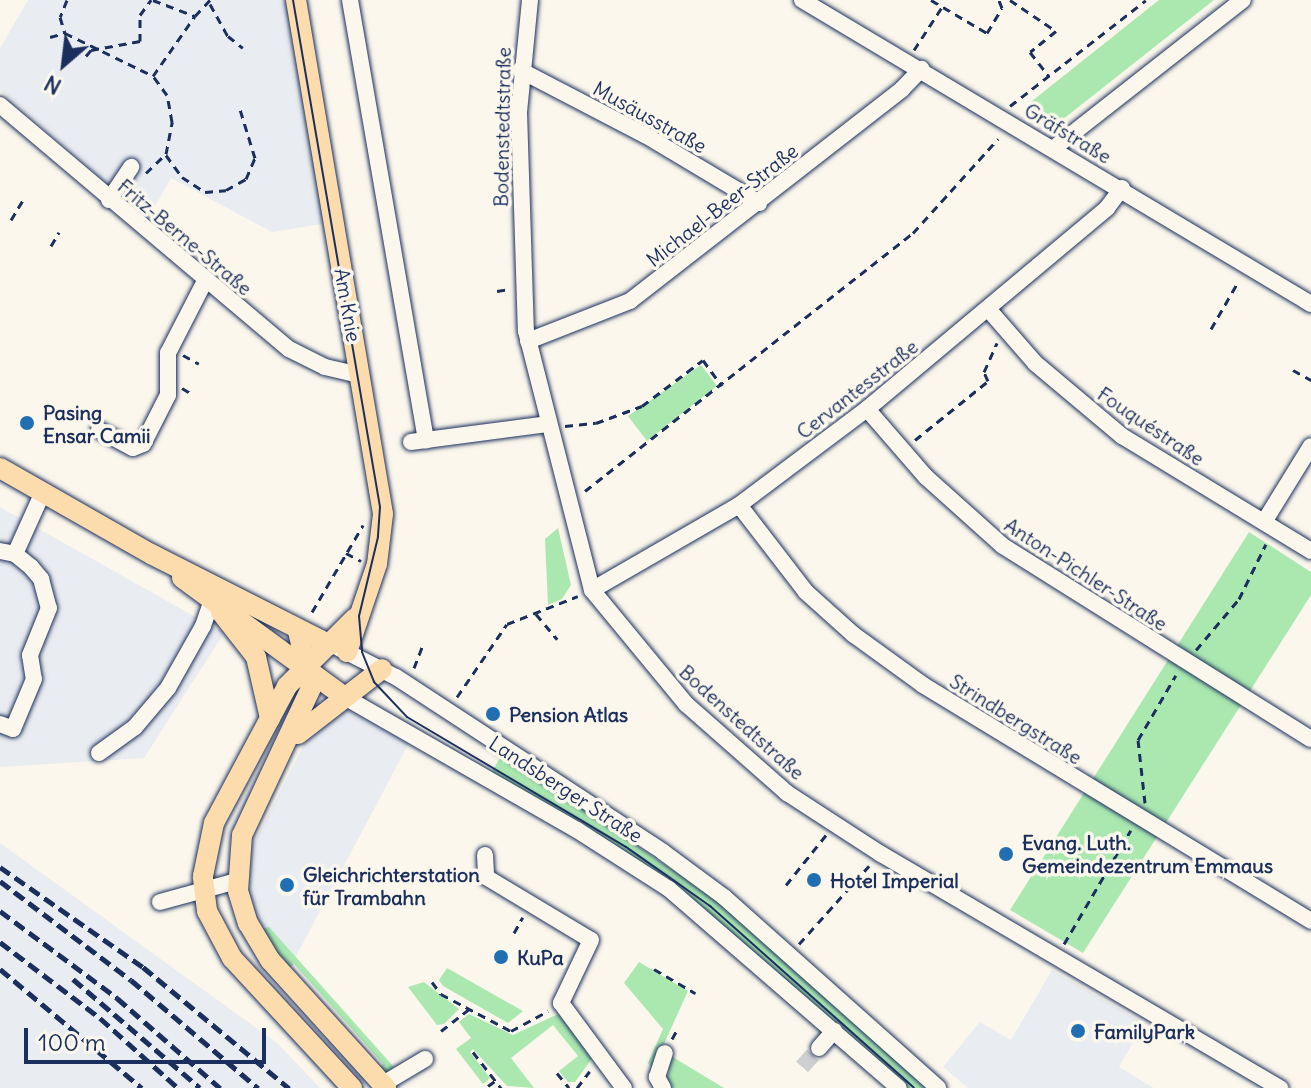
<!DOCTYPE html>
<html>
<head>
<meta charset="utf-8">
<style>
	body { margin:0 }
	#map { position:relative; width:1311px; height:1088px; overflow:hidden; background:#fbf7ec; font-family:Delius,sans-serif }
	div>[style] { position:absolute }
	.built>* { inset:0; background:#e9ecf0 }
	.green>* { inset:0; background:#aae8b0 }
	.minor-tunnel>* { height:16px; margin-top:-8px; transform-origin:0; background:repeating-linear-gradient(90deg,#cecfd0 0 16px,transparent 0 24px) }
	.path>* { height:3px; margin-top:-1.5px; transform-origin:0; background:repeating-linear-gradient(90deg,#1b2f5e 0 8px,transparent 0 14px) }
	.roads { filter:drop-shadow(0 0 2px #1b2f5e) drop-shadow(0 0 2px #1b2f5e) }
	.minor>* { height:16px; margin:-8px; padding:0 8px; transform-origin:8px; border-radius:8px; background:#fbf7ec }
	.major>* { height:20px; margin:-10px; padding:0 10px; transform-origin:10px; border-radius:10px; background:#fcdcac }
	.tram>* { height:2px; margin:-1px; padding:0 1px; transform-origin:1px; border-radius:1px; background:#1b2f5e }
	.rail>* { height:5px; margin-top:-2.5px; transform-origin:0; background:repeating-linear-gradient(90deg,#1b2f5e 0 12px,transparent 0 18px) }
	.dots>* { width:22px; height:22px; translate:-50% -50%; box-sizing:border-box; border:4px solid #fbf7ec; border-radius:50% }
	span { translate:-50% -50%; white-space:nowrap; text-align:center; line-height:1.15; -webkit-text-stroke:7px #fbf7ec; paint-order:stroke }
	.street-label { font-size:20px; color:#1b2f5e }
	.poi-label { font-size:20px; color:#1b2f5e; font-weight:700 }
	.left { translate:0 -50%; text-align:left }
	.north { position:absolute; left:24px; top:24px; width:80px; height:80px; -webkit-text-stroke:6px #fbf7ec; paint-order:stroke; rotate:208deg; font-size:22px; font-weight:700; line-height:32px; text-align:center; color:#1b2f5e }
	.north::after { content:''; display:block; margin:auto; width:28px; height:36px; background:#1b2f5e; clip-path:polygon(50% 0,100% 100%,50% 72%,0 100%) }
	.scale { position:absolute; left:24px; top:1028px; width:242px; height:36px; box-sizing:border-box; border:4px solid #1b2f5e; border-top:0; padding-left:10px; font-size:24px; line-height:28px; white-space:nowrap; color:#1b2f5e; -webkit-text-stroke:6px #fbf7ec; paint-order:stroke }
</style>
</head>
<body>
<div id="map">
	<div class="built">
		<i style="clip-path:polygon(28px 0,290px 0,328px 223px,272px 232px,171px 178px,148px 219px,0 90px,0 48px)"></i>
		<i style="clip-path:polygon(0 507px,224px 633px,144px 758px,0 767px)"></i>
		<i style="clip-path:polygon(342px 707px,409px 743px,295px 958px,264px 936px,250px 902px,249px 852px,310px 733px)"></i>
		<i style="clip-path:polygon(0 843px,277px 1043px,320px 1088px,0 1088px)"></i>
		<i style="clip-path:polygon(1052px 970px,1144px 1023px,1119px 1067px,1154px 1088px,968px 1088px,943px 1067px,980px 1022px,1011px 1040px)"></i>
	</div>
	<div class="green">
		<i style="clip-path:polygon(1159px 0,1214px 0,1057px 124px,1027px 105px)"></i>
		<i style="clip-path:polygon(701px 365px,717px 386px,647px 441px,628px 416px)"></i>
		<i style="clip-path:polygon(558px 528px,571px 585px,562px 599px,548px 605px,545px 539px)"></i>
		<i style="clip-path:polygon(1249px 532px,1311px 572px,1311px 595px,1083px 953px,1010px 910px)"></i>
		<i style="clip-path:polygon(502px 754px,715px 899px,929px 1088px,908px 1088px,668px 881px,532px 795px,490px 775px)"></i>
		<i style="clip-path:polygon(269px 927px,394px 1067px,385px 1075px,379px 1068px,383px 1064px,294px 964px,289px 969px,276px 954px,261px 929px)"></i>
		<i style="clip-path:polygon(639px 962px,688px 991px,653px 1068px,648px 1063px,663px 1029px,624px 983px)"></i>
		<i style="clip-path:polygon(447px 968px,523px 1011px,508px 1023px,443px 986px,439px 980px)"></i>
		<i style="clip-path:polygon(424px 982px,459px 1009px,444px 1024px,437px 1025px,408px 987px)"></i>
		<i style="clip-path:polygon(469px 1014px,513px 1035px,558px 1014px,593px 1057px,575px 1082px,568px 1082px,559px 1071px,578px 1056px,553px 1025px,511px 1058px,534px 1088px,507px 1086px,473px 1049px,470px 1052px,490px 1078px,483px 1084px,456px 1049px,471px 1038px,459px 1022px)"></i>
		<i style="clip-path:polygon(671px 1056px,724px 1088px,666px 1088px)"></i>
	</div>
	<div class="minor-tunnel">
		<i style="left:802px;top:1067px;width:25px;rotate:-48deg"></i>
	</div>
	<div class="path">
		<i style="left:67px;top:0;width:18px;rotate:112deg"></i>
		<i style="left:60px;top:17px;width:17px;rotate:73deg"></i>
		<i style="left:65px;top:33px;width:98px;rotate:26deg"></i>
		<i style="left:153px;top:0;width:45px;rotate:20.9deg"></i>
		<i style="left:195px;top:16px;width:22px;rotate:-47deg"></i>
		<i style="left:931px;top:0;width:65px;rotate:30.5deg"></i>
		<i style="left:987px;top:33px;width:29px;rotate:-59deg"></i>
		<i style="left:1002px;top:8px;width:9px;rotate:-111deg"></i>
		<i style="left:1010px;top:0;width:55px;rotate:34deg"></i>
		<i style="left:1056px;top:31px;width:33px;rotate:141deg"></i>
		<i style="left:1030px;top:52px;width:31px;rotate:52deg"></i>
		<i style="left:210px;top:4px;width:37px;rotate:61deg"></i>
		<i style="left:228px;top:36px;width:19px;rotate:39deg"></i>
		<i style="left:50px;top:37px;width:16px;rotate:-15deg"></i>
		<i style="left:914px;top:50px;width:51px;rotate:-56.9deg"></i>
		<i style="left:86px;top:56px;width:8px;rotate:-50deg"></i>
		<i style="left:91px;top:50px;width:50px;rotate:-10.4deg"></i>
		<i style="left:140px;top:41px;width:26px;rotate:-90deg"></i>
		<i style="left:140px;top:15px;width:19px;rotate:-54deg"></i>
		<i style="left:1010px;top:106px;width:172px;rotate:-37.9deg"></i>
		<i style="left:166px;top:155px;width:27px;rotate:54deg"></i>
		<i style="left:182px;top:177px;width:27px;rotate:33deg"></i>
		<i style="left:205px;top:192px;width:21px;rotate:-5deg"></i>
		<i style="left:226px;top:190px;width:23px;rotate:-29deg"></i>
		<i style="left:246px;top:179px;width:23px;rotate:-67deg"></i>
		<i style="left:255px;top:158px;width:54px;rotate:-107.1deg"></i>
		<i style="left:146px;top:173px;width:28px;rotate:-44deg"></i>
		<i style="left:166px;top:154px;width:33px;rotate:-79deg"></i>
		<i style="left:172px;top:122px;width:27px;rotate:-100deg"></i>
		<i style="left:167px;top:95px;width:24px;rotate:-126deg"></i>
		<i style="left:153px;top:76px;width:73px;rotate:-55deg"></i>
		<i style="left:11px;top:220px;width:23px;rotate:-59deg"></i>
		<i style="left:51px;top:246px;width:16px;rotate:-60deg"></i>
		<i style="left:497px;top:291px;width:12px;rotate:-9deg"></i>
		<i style="left:1211px;top:329px;width:54px;rotate:-60.1deg"></i>
		<i style="left:183px;top:355px;width:18px;rotate:29deg"></i>
		<i style="left:1293px;top:370px;width:21px;rotate:29deg"></i>
		<i style="left:182px;top:388px;width:12px;rotate:31deg"></i>
		<i style="left:565px;top:426px;width:31px;rotate:-6deg"></i>
		<i style="left:596px;top:423px;width:49px;rotate:-20.3deg"></i>
		<i style="left:642px;top:406px;width:76px;rotate:-37deg"></i>
		<i style="left:703px;top:360px;width:32px;rotate:54deg"></i>
		<i style="left:915px;top:440px;width:94px;rotate:-38.9deg"></i>
		<i style="left:988px;top:381px;width:10px;rotate:-114deg"></i>
		<i style="left:984px;top:372px;width:32px;rotate:-66deg"></i>
		<i style="left:585px;top:491px;width:417px;rotate:-38.2deg"></i>
		<i style="left:913px;top:233px;width:127px;rotate:-47.9deg"></i>
		<i style="left:346px;top:553px;width:17px;rotate:28deg"></i>
		<i style="left:312px;top:612px;width:101px;rotate:-59.6deg"></i>
		<i style="left:536px;top:614px;width:33px;rotate:50deg"></i>
		<i style="left:1196px;top:650px;width:67px;rotate:-49.9deg"></i>
		<i style="left:1239px;top:599px;width:61px;rotate:-63.9deg"></i>
		<i style="left:414px;top:668px;width:26px;rotate:-69deg"></i>
		<i style="left:457px;top:697px;width:88px;rotate:-55.6deg"></i>
		<i style="left:507px;top:624px;width:76px;rotate:-21.5deg"></i>
		<i style="left:1145px;top:803px;width:63px;rotate:-96.3deg"></i>
		<i style="left:1138px;top:740px;width:75px;rotate:-59.7deg"></i>
		<i style="left:786px;top:885px;width:64px;rotate:-51.3deg"></i>
		<i style="left:514px;top:933px;width:18px;rotate:-61deg"></i>
		<i style="left:799px;top:944px;width:105px;rotate:-48.1deg"></i>
		<i style="left:1064px;top:944px;width:132px;rotate:-59.6deg"></i>
		<i style="left:654px;top:969px;width:48px;rotate:30.3deg"></i>
		<i style="left:432px;top:982px;width:15px;rotate:53deg"></i>
		<i style="left:441px;top:994px;width:79px;rotate:27.9deg"></i>
		<i style="left:511px;top:1031px;width:42px;rotate:-28.4deg"></i>
		<i style="left:441px;top:1031px;width:36px;rotate:-38deg"></i>
		<i style="left:672px;top:1039px;width:13px;rotate:-61deg"></i>
		<i style="left:473px;top:1052px;width:46px;rotate:52.1deg"></i>
		<i style="left:557px;top:1073px;width:19px;rotate:51deg"></i>
		<i style="left:488px;top:1086px;width:9px;rotate:-36deg"></i>
		<i style="left:577px;top:1088px;width:21px;rotate:-53deg"></i>
	</div>
	<div class="roads">
		<div class="minor">
			<i style="left:350px;top:0;width:447px;rotate:80.2deg"></i>
			<i style="left:530px;top:0;width:113px;rotate:95.6deg"></i>
			<i style="left:519px;top:112px;width:219px;rotate:88.2deg"></i>
			<i style="left:526px;top:331px;width:267px;rotate:75.7deg"></i>
			<i style="left:592px;top:590px;width:148px;rotate:50.5deg"></i>
			<i style="left:686px;top:704px;width:135px;rotate:41.4deg"></i>
			<i style="left:787px;top:793px;width:112px;rotate:33deg"></i>
			<i style="left:881px;top:854px;width:463px;rotate:30.4deg"></i>
			<i style="left:802px;top:0;width:593px;rotate:30.85deg"></i>
			<i style="left:520px;top:70px;width:141px;rotate:27.5deg"></i>
			<i style="left:645px;top:135px;width:133px;rotate:30.8deg"></i>
			<i style="left:0;top:105px;width:378px;rotate:40.2deg"></i>
			<i style="left:289px;top:349px;width:40px;rotate:26.6deg"></i>
			<i style="left:325px;top:367px;width:36px;rotate:13deg"></i>
			<i style="left:1054px;top:148px;width:240px;rotate:-38.1deg"></i>
			<i style="left:109px;top:200px;width:40px;rotate:-56deg"></i>
			<i style="left:989px;top:310px;width:70px;rotate:49deg"></i>
			<i style="left:1035px;top:363px;width:114px;rotate:40deg"></i>
			<i style="left:1122px;top:436px;width:221px;rotate:31.3deg"></i>
			<i style="left:528px;top:341px;width:110px;rotate:-21.4deg"></i>
			<i style="left:630px;top:301px;width:345px;rotate:-37.9deg"></i>
			<i style="left:902px;top:89px;width:28px;rotate:-46deg"></i>
			<i style="left:867px;top:409px;width:90px;rotate:49.1deg"></i>
			<i style="left:926px;top:477px;width:103px;rotate:41.9deg"></i>
			<i style="left:1003px;top:546px;width:363px;rotate:32.1deg"></i>
			<i style="left:99px;top:430px;width:38px;rotate:28deg"></i>
			<i style="left:133px;top:448px;width:11px;rotate:-22deg"></i>
			<i style="left:143px;top:444px;width:55px;rotate:-63deg"></i>
			<i style="left:168px;top:395px;width:42px;rotate:-90deg"></i>
			<i style="left:168px;top:353px;width:81px;rotate:-62.8deg"></i>
			<i style="left:411px;top:442px;width:137px;rotate:-7.5deg"></i>
			<i style="left:739px;top:505px;width:110px;rotate:52.4deg"></i>
			<i style="left:806px;top:592px;width:64px;rotate:41.9deg"></i>
			<i style="left:854px;top:635px;width:85px;rotate:35.9deg"></i>
			<i style="left:923px;top:685px;width:454px;rotate:31.3deg"></i>
			<i style="left:1264px;top:522px;width:89px;rotate:-58.3deg"></i>
			<i style="left:0;top:551px;width:15px;rotate:11deg"></i>
			<i style="left:15px;top:554px;width:21px;rotate:39deg"></i>
			<i style="left:31px;top:567px;width:16px;rotate:50deg"></i>
			<i style="left:41px;top:579px;width:30px;rotate:75deg"></i>
			<i style="left:49px;top:608px;width:51px;rotate:112deg"></i>
			<i style="left:30px;top:655px;width:24px;rotate:81deg"></i>
			<i style="left:34px;top:679px;width:54px;rotate:112.8deg"></i>
			<i style="left:13px;top:729px;width:14px;rotate:-159deg"></i>
			<i style="left:15px;top:554px;width:68px;rotate:-65.7deg"></i>
			<i style="left:592px;top:590px;width:170px;rotate:-30deg"></i>
			<i style="left:739px;top:505px;width:160px;rotate:-36.9deg"></i>
			<i style="left:867px;top:409px;width:313px;rotate:-39.9deg"></i>
			<i style="left:1107px;top:208px;width:25px;rotate:-53deg"></i>
			<i style="left:339px;top:648px;width:64px;rotate:27deg"></i>
			<i style="left:396px;top:677px;width:319px;rotate:33.2deg"></i>
			<i style="left:663px;top:852px;width:76px;rotate:36.4deg"></i>
			<i style="left:724px;top:897px;width:287px;rotate:41.7deg"></i>
			<i style="left:343px;top:696px;width:270px;rotate:29.8deg"></i>
			<i style="left:577px;top:830px;width:109px;rotate:32.7deg"></i>
			<i style="left:669px;top:889px;width:304px;rotate:40.9deg"></i>
			<i style="left:99px;top:753px;width:44px;rotate:-35.8deg"></i>
			<i style="left:135px;top:727px;width:51px;rotate:-49.8deg"></i>
			<i style="left:168px;top:688px;width:71px;rotate:-60.6deg"></i>
			<i style="left:203px;top:626px;width:39px;rotate:-71deg"></i>
			<i style="left:485px;top:855px;width:22px;rotate:87deg"></i>
			<i style="left:486px;top:877px;width:122px;rotate:31deg"></i>
			<i style="left:591px;top:940px;width:70px;rotate:115.5deg"></i>
			<i style="left:561px;top:1003px;width:106px;rotate:53.5deg"></i>
			<i style="left:160px;top:902px;width:80px;rotate:-15.3deg"></i>
			<i style="left:819px;top:1048px;width:23px;rotate:-49deg"></i>
			<i style="left:383px;top:1084px;width:49px;rotate:-30.8deg"></i>
			<i style="left:663px;top:1088px;width:13px;rotate:-119deg"></i>
			<i style="left:657px;top:1077px;width:25px;rotate:-72deg"></i>
		</div>
		<div class="major">
			<i style="left:296px;top:0;width:521px;rotate:80.39deg"></i>
			<i style="left:383px;top:514px;width:50px;rotate:96.8deg"></i>
			<i style="left:377px;top:564px;width:93px;rotate:108.8deg"></i>
			<i style="left:0;top:468px;width:174px;rotate:29.7deg"></i>
			<i style="left:151px;top:554px;width:201px;rotate:26.9deg"></i>
			<i style="left:182px;top:578px;width:200px;rotate:36.2deg"></i>
			<i style="left:221px;top:612px;width:57px;rotate:52.1deg"></i>
			<i style="left:256px;top:657px;width:63px;rotate:77.1deg"></i>
			<i style="left:298px;top:631px;width:58px;rotate:77.2deg"></i>
			<i style="left:311px;top:688px;width:162px;rotate:115.1deg"></i>
			<i style="left:242px;top:835px;width:56px;rotate:94.1deg"></i>
			<i style="left:238px;top:891px;width:34px;rotate:73deg"></i>
			<i style="left:248px;top:923px;width:43px;rotate:59.3deg"></i>
			<i style="left:270px;top:960px;width:173px;rotate:47.8deg"></i>
			<i style="left:298px;top:734px;width:106px;rotate:-37.7deg"></i>
			<i style="left:352px;top:1088px;width:177px;rotate:-132.7deg"></i>
			<i style="left:232px;top:958px;width:53px;rotate:-118deg"></i>
			<i style="left:207px;top:911px;width:35px;rotate:-97deg"></i>
			<i style="left:203px;top:876px;width:54px;rotate:-78.3deg"></i>
			<i style="left:214px;top:823px;width:155px;rotate:-61.9deg"></i>
			<i style="left:287px;top:686px;width:96px;rotate:-45deg"></i>
		</div>
	</div>
	<div class="tram">
		<i style="left:293px;top:0;width:514px;rotate:80.26deg"></i>
		<i style="left:380px;top:507px;width:30px;rotate:94deg"></i>
		<i style="left:378px;top:537px;width:81px;rotate:103.5deg"></i>
		<i style="left:359px;top:616px;width:36px;rotate:85deg"></i>
		<i style="left:362px;top:652px;width:32px;rotate:68deg"></i>
		<i style="left:374px;top:682px;width:48px;rotate:46.7deg"></i>
		<i style="left:407px;top:717px;width:255px;rotate:30.7deg"></i>
		<i style="left:626px;top:847px;width:103px;rotate:35.1deg"></i>
		<i style="left:710px;top:906px;width:273px;rotate:41.7deg"></i>
	</div>
	<div class="rail">
		<i style="left:0;top:867px;width:174px;rotate:35deg"></i>
		<i style="left:143px;top:967px;width:190px;rotate:39.7deg"></i>
		<i style="left:0;top:881px;width:164px;rotate:37.1deg"></i>
		<i style="left:131px;top:980px;width:167px;rotate:40.4deg"></i>
		<i style="left:0;top:911px;width:146px;rotate:36.6deg"></i>
		<i style="left:117px;top:998px;width:137px;rotate:41.1deg"></i>
		<i style="left:0;top:942px;width:126px;rotate:37.2deg"></i>
		<i style="left:100px;top:1018px;width:105px;rotate:41.9deg"></i>
		<i style="left:0;top:969px;width:185px;rotate:40deg"></i>
		<i style="left:73px;top:979px;width:167px;rotate:40.6deg"></i>
	</div>
	<div class="dots">
		<i style="left:27px;top:423px;background:#1f6fb2"></i>
		<i style="left:493px;top:714px;background:#1f6fb2"></i>
		<i style="left:1006px;top:854px;background:#1f6fb2"></i>
		<i style="left:814px;top:880px;background:#1f6fb2"></i>
		<i style="left:287px;top:885px;background:#1f6fb2"></i>
		<i style="left:501px;top:957px;background:#1f6fb2"></i>
		<i style="left:1078px;top:1031px;background:#1f6fb2"></i>
	</div>
	<div class="street-label">
		<span style="left:650px;top:117px;rotate:29deg">Musäusstraße</span>
		<span style="left:502px;top:127px;rotate:-89deg">Bodenstedtstraße</span>
		<span style="left:1068px;top:133px;rotate:31deg">Gräfstraße</span>
		<span style="left:722px;top:205px;rotate:-38deg">Michael-Beer-Straße</span>
		<span style="left:185px;top:237px;rotate:40deg">Fritz-Berne-Straße</span>
		<span style="left:348px;top:305px;rotate:80deg">Am Knie</span>
		<span style="left:857px;top:389px;rotate:-38deg">Cervantesstraße</span>
		<span style="left:1151px;top:426px;rotate:34deg">Fouquéstraße</span>
		<span style="left:1086px;top:574px;rotate:33deg">Anton-Pichler-Straße</span>
		<span style="left:1016px;top:719px;rotate:32deg">Strindbergstraße</span>
		<span style="left:742px;top:722px;rotate:42deg">Bodenstedtstraße</span>
		<span style="left:566px;top:789px;rotate:33deg">Landsberger Straße</span>
	</div>
	<div class="poi-label">
		<span class="left" style="left:43px;top:424px">Pasing<br>Ensar Camii</span>
		<span class="left" style="left:509px;top:714px">Pension Atlas</span>
		<span class="left" style="left:1022px;top:854px">Evang. Luth.<br>Gemeindezentrum Emmaus</span>
		<span class="left" style="left:303px;top:886px">Gleichrichterstation<br>für Trambahn</span>
		<span class="left" style="left:830px;top:880px">Hotel Imperial</span>
		<span class="left" style="left:517px;top:957px">KuPa</span>
		<span class="left" style="left:1094px;top:1031px">FamilyPark</span>
	</div>
	<div class="north">N</div>
	<div class="scale">100 m</div>
</div>
</body>
</html>
